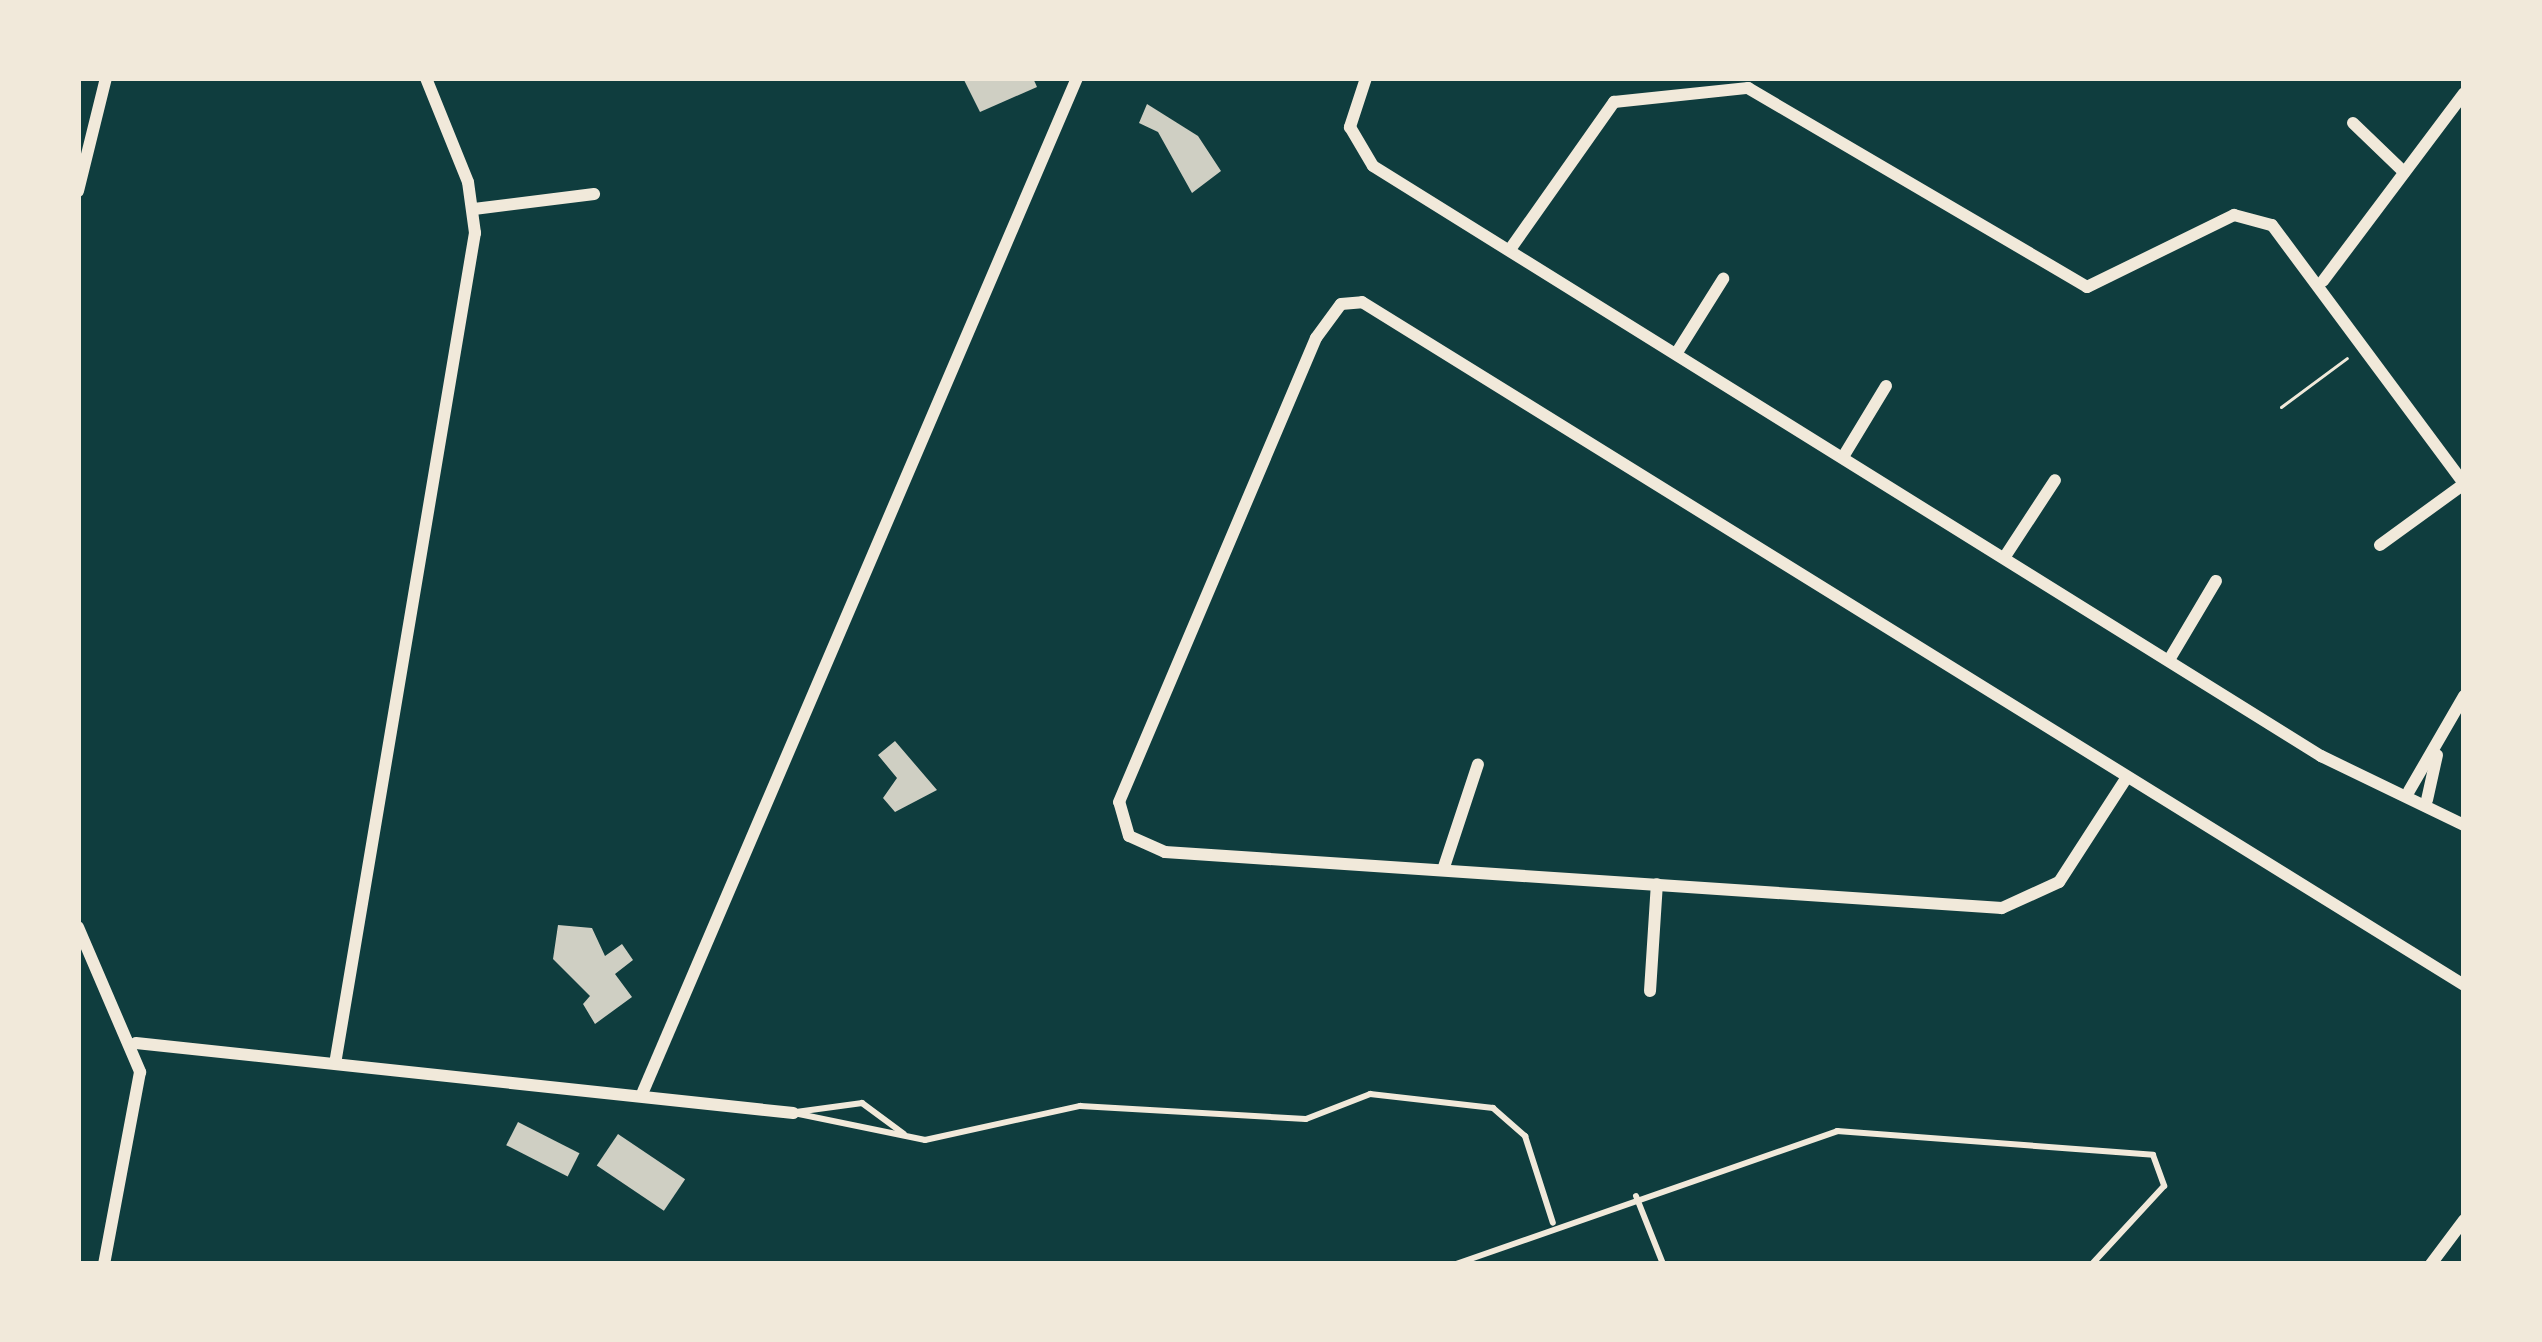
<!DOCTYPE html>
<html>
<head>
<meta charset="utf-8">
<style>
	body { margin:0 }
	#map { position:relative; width:2542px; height:1342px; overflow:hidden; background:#0f3d3e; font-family:Spectral,serif }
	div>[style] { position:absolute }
	.building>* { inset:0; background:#cfcfc3; transform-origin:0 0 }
	.path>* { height:3px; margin:-1.5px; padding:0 1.5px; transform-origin:1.5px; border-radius:1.5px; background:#f1e9da }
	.service>* { height:6px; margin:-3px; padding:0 3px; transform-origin:3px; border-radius:3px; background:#f1e9da }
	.minor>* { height:12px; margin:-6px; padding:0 6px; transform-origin:6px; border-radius:6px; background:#f1e9da }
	span { translate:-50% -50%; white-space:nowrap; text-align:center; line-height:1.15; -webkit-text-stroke:12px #f1e9da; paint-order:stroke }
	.frame { position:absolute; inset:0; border:81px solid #f1e9da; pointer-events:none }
</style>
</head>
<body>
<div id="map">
	<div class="building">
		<i style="clip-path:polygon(963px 78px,1033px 78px,1037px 87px,980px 112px)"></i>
		<i style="clip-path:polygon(1147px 104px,1198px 136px,1221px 171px,1192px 193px,1158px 132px,1139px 123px)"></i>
		<i style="clip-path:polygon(895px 741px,937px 790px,895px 812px,883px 798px,897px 778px,878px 755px)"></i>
		<i style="clip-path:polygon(558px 925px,592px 928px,605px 956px,622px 944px,633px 960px,615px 974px,632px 997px,595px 1024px,583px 1004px,590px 996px,553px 959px)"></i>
		<i style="left:518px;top:1122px;width:69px;height:26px;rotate:27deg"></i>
		<i style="left:618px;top:1134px;width:81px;height:38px;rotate:34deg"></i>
	</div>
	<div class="path">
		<i style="left:2281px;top:407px;width:82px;rotate:-36.6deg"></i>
	</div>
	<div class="service">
		<i style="left:796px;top:1112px;width:67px;rotate:-7.8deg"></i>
		<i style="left:862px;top:1103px;width:52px;rotate:36.4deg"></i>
		<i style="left:794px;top:1113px;width:134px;rotate:11.6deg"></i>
		<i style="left:925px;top:1140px;width:159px;rotate:-12.4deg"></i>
		<i style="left:1080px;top:1106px;width:226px;rotate:3.3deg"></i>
		<i style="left:1306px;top:1119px;width:69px;rotate:-21.3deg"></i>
		<i style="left:1370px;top:1094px;width:124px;rotate:6.5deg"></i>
		<i style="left:1493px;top:1108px;width:43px;rotate:41.2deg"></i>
		<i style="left:1525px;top:1136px;width:91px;rotate:72.2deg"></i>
		<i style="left:1636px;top:1196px;width:73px;rotate:68.3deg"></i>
		<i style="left:1456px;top:1264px;width:404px;rotate:-19.2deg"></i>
		<i style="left:1837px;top:1131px;width:317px;rotate:4.3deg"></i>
		<i style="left:2153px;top:1155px;width:33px;rotate:70deg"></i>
		<i style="left:2164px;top:1186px;width:106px;rotate:132.7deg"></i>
	</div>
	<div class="minor">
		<i style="left:1366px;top:78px;width:52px;rotate:108.1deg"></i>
		<i style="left:1350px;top:127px;width:45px;rotate:59.5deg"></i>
		<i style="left:1373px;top:166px;width:1117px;rotate:31.9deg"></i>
		<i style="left:2321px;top:756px;width:159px;rotate:25.8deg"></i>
		<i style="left:2353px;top:123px;width:71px;rotate:43.9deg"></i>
		<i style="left:78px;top:191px;width:116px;rotate:-76.1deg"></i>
		<i style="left:474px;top:209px;width:121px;rotate:-7.1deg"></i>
		<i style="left:1511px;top:248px;width:179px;rotate:-54.8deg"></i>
		<i style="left:1614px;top:102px;width:135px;rotate:-6deg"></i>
		<i style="left:1748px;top:88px;width:393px;rotate:30.4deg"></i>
		<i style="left:2087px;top:287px;width:164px;rotate:-26.1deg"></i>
		<i style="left:2234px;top:215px;width:39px;rotate:15deg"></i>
		<i style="left:2272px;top:225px;width:322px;rotate:53.4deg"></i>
		<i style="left:2323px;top:281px;width:235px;rotate:-53.1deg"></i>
		<i style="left:1676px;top:354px;width:89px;rotate:-57.9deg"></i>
		<i style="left:1843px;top:457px;width:83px;rotate:-58.8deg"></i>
		<i style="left:2380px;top:545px;width:104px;rotate:-36deg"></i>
		<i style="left:2004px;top:558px;width:93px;rotate:-56.8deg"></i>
		<i style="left:2169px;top:660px;width:92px;rotate:-59.3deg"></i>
		<i style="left:2127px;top:777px;width:125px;rotate:122.9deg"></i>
		<i style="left:2059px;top:882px;width:63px;rotate:155.5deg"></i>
		<i style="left:2002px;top:908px;width:839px;rotate:-176.17deg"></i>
		<i style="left:1165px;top:852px;width:39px;rotate:-156deg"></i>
		<i style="left:1129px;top:836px;width:35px;rotate:-106deg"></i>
		<i style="left:1119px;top:802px;width:504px;rotate:-67deg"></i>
		<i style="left:1316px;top:338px;width:42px;rotate:-53.7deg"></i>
		<i style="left:1341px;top:304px;width:21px;rotate:-5deg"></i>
		<i style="left:1362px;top:302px;width:1296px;rotate:31.79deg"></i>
		<i style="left:2409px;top:791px;width:110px;rotate:-59.9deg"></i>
		<i style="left:2427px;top:800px;width:46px;rotate:-77.5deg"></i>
		<i style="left:1444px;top:867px;width:108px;rotate:-71.7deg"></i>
		<i style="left:78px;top:927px;width:158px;rotate:66.8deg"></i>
		<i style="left:140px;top:1072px;width:195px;rotate:100.6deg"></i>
		<i style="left:1650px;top:991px;width:107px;rotate:-86.3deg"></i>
		<i style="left:136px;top:1043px;width:661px;rotate:6.08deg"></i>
		<i style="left:336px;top:1058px;width:837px;rotate:-80.44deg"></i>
		<i style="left:475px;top:233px;width:51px;rotate:-97.8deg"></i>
		<i style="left:468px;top:182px;width:112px;rotate:-112deg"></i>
		<i style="left:642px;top:1094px;width:1105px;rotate:-66.82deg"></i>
		<i style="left:2431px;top:1264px;width:55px;rotate:-53.1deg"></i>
	</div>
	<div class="frame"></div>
</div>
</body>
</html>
